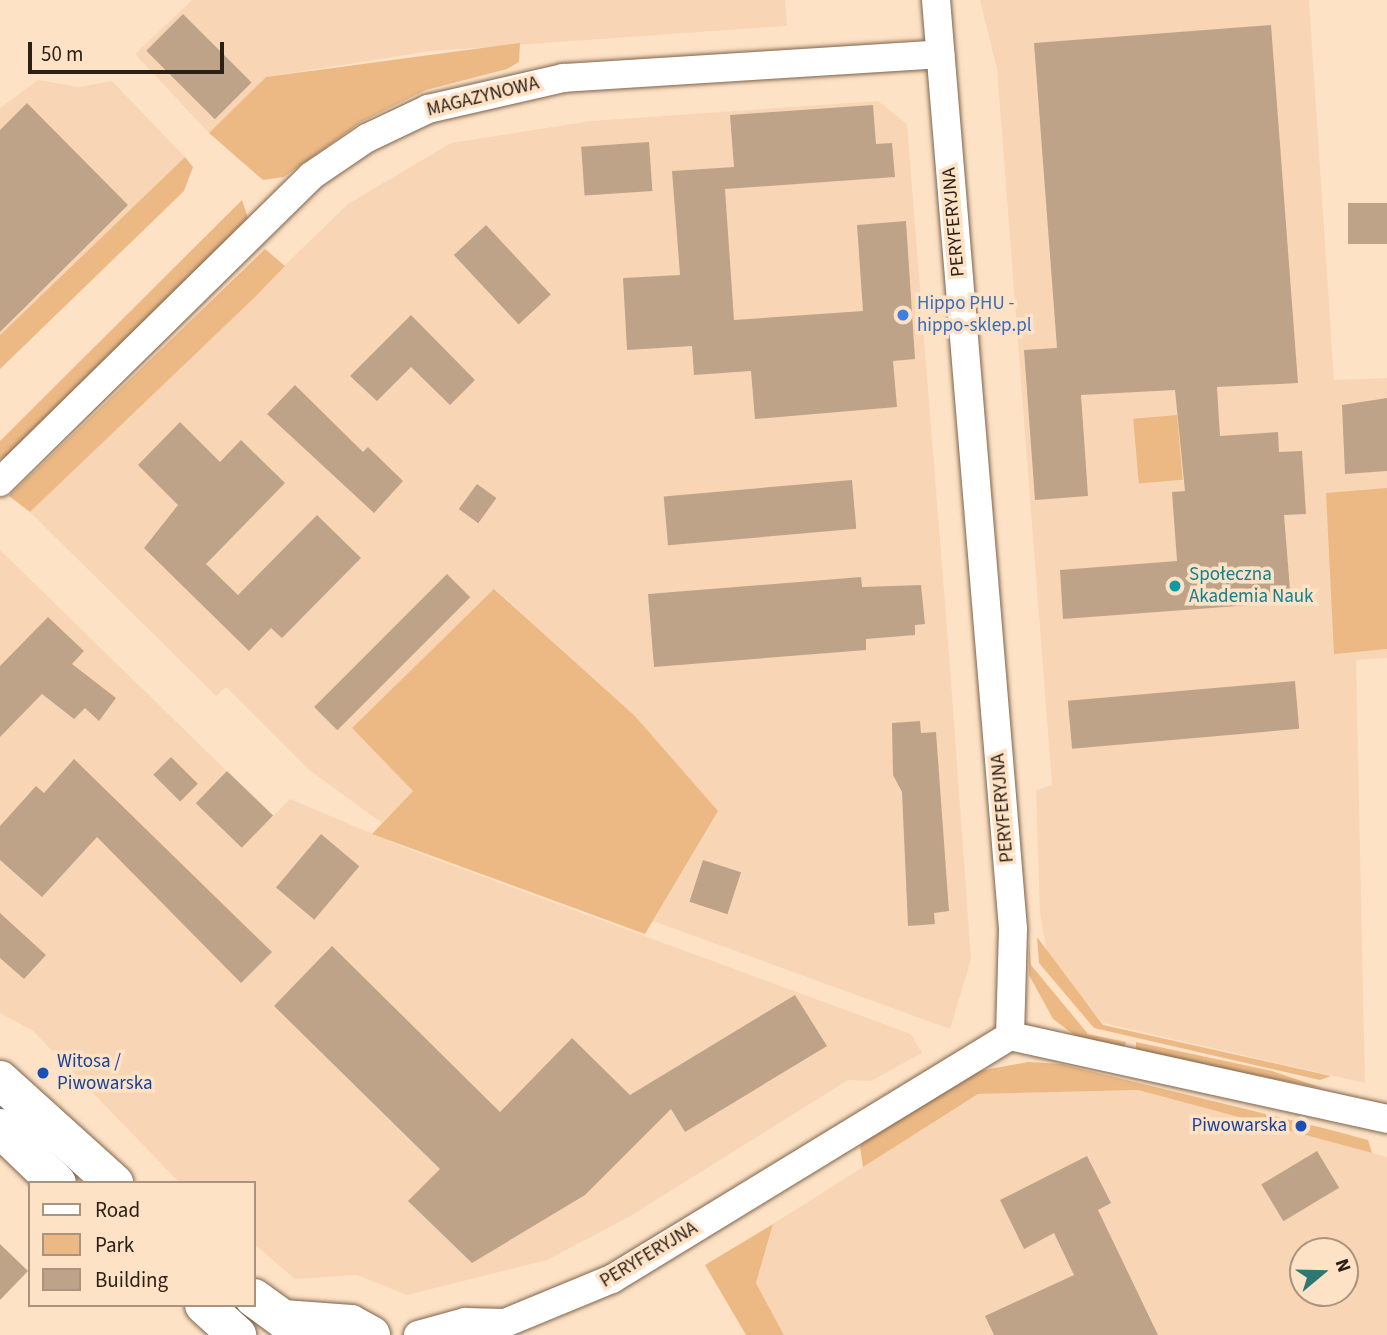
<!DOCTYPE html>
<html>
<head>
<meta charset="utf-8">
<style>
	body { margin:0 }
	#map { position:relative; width:1387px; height:1335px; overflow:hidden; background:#fee2c6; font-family:"Source Sans 3",sans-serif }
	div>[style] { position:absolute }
	.built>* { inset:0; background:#f8d6b5 }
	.green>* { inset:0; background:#ecb985; transform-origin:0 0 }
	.building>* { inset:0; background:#bea389; transform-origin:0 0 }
	.roads { filter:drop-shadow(0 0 2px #7d644c) drop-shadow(0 0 2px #7d644c) }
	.street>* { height:28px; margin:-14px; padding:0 14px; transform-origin:14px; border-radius:14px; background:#fff }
	.secondary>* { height:38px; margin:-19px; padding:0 19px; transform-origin:19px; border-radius:19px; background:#fff }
	.dots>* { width:19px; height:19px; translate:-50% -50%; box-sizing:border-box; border:4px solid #fee2c6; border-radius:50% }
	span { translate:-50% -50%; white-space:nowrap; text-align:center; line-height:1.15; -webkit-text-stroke:7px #fee2c6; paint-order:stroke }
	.street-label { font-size:19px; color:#2b2016 }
	.shop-label { font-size:19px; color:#366cbe }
	.left { translate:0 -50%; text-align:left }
	.culture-label { font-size:19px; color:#0d838f }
	.transit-label { font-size:19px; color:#164399 }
	.right { translate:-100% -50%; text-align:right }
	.legend { position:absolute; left:28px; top:1181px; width:228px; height:126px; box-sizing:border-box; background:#fee2c6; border:2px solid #aa9480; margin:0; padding:9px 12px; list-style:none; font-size:21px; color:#2b2016 }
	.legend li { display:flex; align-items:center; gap:14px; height:35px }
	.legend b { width:35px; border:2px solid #aa9480 }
	.north { position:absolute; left:1289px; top:1237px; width:70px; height:70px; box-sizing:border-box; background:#fee2c6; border:2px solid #aa9480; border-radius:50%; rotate:71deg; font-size:19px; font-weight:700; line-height:28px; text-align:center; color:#2b2016 }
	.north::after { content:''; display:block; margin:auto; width:24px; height:32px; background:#2e7773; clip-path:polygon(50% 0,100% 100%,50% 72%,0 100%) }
	.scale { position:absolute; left:28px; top:42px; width:196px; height:32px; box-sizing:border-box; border:4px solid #2b2016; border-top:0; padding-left:9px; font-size:21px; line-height:24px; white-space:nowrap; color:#2b2016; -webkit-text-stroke:5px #fee2c6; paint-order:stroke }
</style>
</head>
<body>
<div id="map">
	<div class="built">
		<i style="clip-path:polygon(192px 0,785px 0,787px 26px,431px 51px,266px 77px,209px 133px,135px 54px)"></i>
		<i style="clip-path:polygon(980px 0,1309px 0,1334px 380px,1387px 378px,1387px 658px,1356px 660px,1365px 1083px,1103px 1023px,1048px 957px,1040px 914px,1036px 790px,1052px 785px,997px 69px)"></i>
		<i style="clip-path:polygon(38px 80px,79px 87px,112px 81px,185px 157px,0 335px,0 108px)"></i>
		<i style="clip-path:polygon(878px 101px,907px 124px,950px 666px,971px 959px,950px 1029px,653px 921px,718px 811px,635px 716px,495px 589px,352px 728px,413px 791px,382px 823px,309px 770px,226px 687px,216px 696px,30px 512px,348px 204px,451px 143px,591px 121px)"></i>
		<i style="clip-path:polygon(0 550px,273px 816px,290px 799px,411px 850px,911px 1034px,922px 1053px,871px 1081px,848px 1080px,627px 1218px,547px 1260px,407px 1295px,357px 1275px,295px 1279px,254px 1244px,254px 1183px,180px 1183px,33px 1031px,0 1013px)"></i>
		<i style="clip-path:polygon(evenodd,1138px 1090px,1387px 1157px,1387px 1335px,784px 1335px,756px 1283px,773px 1224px,978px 1094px,1138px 1090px,1303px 1251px,1345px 1251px,1345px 1293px,1303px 1293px,1303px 1251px)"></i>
	</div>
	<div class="green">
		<i style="clip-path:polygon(520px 43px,519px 62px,507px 69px,426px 90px,361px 122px,284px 177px,263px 180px,209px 133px,266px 77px)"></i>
		<i style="clip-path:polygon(185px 157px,193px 167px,184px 191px,0 369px,0 335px)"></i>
		<i style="clip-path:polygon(242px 200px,248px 218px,13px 454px,0 459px,0 441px)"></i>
		<i style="clip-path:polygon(265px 249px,285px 266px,254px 298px,30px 512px,9px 496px)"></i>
		<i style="left:1177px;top:415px;width:65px;height:44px;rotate:85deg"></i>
		<i style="clip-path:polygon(1387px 488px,1387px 649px,1334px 654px,1326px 493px)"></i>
		<i style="clip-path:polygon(494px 589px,635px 716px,718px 811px,645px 934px,372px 834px,413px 791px,352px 728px)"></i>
		<i style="clip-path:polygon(1037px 937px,1103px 1025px,1331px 1076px,1320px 1080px,1094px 1028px,1039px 963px)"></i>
		<i style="clip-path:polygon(1029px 942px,1031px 965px,1088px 1034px,1126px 1042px,1124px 1048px,1076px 1036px,1053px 1019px,1029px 975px)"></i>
		<i style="clip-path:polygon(1136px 1042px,1272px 1071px,1325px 1089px,1136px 1051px)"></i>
		<i style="clip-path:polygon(1028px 1062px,1061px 1064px,1335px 1131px,1368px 1140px,1372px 1153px,1138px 1090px,978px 1094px,863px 1167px,860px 1147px,867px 1137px,979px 1071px)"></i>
		<i style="clip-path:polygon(773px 1224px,756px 1283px,784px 1335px,746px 1335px,705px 1265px)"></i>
	</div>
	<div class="building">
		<i style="left:183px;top:14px;width:97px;height:52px;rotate:45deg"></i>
		<i style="clip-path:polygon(1271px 25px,1298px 383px,1217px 387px,1220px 436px,1278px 432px,1279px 452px,1302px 451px,1306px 514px,1284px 515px,1291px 602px,1063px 619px,1060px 570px,1177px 561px,1172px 492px,1185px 491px,1175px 390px,1081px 395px,1088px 496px,1035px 500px,1024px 350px,1057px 348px,1034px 43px)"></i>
		<i style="clip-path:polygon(27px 103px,128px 205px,0 332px,0 130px)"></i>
		<i style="clip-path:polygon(873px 105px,876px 144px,892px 143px,895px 177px,725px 189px,734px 320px,863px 311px,857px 225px,906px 221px,915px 359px,893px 361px,897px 407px,755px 419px,751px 371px,694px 375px,692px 346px,627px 350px,623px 278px,680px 275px,672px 171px,734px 167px,730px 115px)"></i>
		<i style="left:649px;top:142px;width:49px;height:68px;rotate:86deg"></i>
		<i style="left:1387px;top:203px;width:41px;height:39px;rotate:90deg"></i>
		<i style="left:486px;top:225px;width:95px;height:44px;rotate:47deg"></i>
		<i style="clip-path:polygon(411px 315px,475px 380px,450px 405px,411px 367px,377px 401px,350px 376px)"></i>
		<i style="clip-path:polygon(295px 385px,363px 452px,368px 447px,403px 481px,374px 513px,267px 414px)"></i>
		<i style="clip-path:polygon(1387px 398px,1387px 471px,1345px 474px,1342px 405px)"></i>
		<i style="clip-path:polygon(180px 422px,220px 462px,241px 440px,285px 483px,206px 564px,238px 595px,317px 515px,361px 558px,282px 638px,271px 628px,249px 651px,144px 548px,178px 505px,138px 465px)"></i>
		<i style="left:852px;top:480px;width:49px;height:189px;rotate:85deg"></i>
		<i style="left:477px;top:484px;width:24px;height:31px;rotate:36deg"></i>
		<i style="left:447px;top:574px;width:33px;height:188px;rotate:45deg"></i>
		<i style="clip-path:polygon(861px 577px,862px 587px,921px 585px,925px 624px,915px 625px,915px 635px,866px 639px,866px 650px,654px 667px,648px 594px)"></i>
		<i style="clip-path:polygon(48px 617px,84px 651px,72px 664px,116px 698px,99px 721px,85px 708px,74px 719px,42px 694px,0 737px,0 666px)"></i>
		<i style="left:1295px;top:681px;width:48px;height:228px;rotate:85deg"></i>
		<i style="clip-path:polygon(920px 721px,921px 733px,936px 732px,949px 911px,934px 913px,935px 924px,908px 926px,902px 792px,893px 775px,892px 723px)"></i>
		<i style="left:171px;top:757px;width:38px;height:25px;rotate:45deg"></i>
		<i style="clip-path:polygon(74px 759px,272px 952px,241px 983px,97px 837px,42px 897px,0 860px,0 826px,36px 786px,44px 793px)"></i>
		<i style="left:227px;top:771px;width:64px;height:45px;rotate:44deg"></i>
		<i style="left:321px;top:834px;width:50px;height:70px;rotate:40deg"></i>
		<i style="left:703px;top:860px;width:40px;height:44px;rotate:18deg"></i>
		<i style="clip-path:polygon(0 913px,46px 955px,24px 979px,0 958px)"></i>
		<i style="clip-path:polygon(332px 946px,500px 1112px,572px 1038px,630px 1095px,795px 995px,827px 1046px,685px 1132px,671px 1109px,585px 1195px,472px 1263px,408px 1201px,440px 1169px,274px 1006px)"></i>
		<i style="left:1317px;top:1151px;width:43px;height:65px;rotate:59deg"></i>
		<i style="clip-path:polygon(1087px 1156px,1111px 1203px,1098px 1210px,1158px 1335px,994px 1335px,985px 1316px,1074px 1275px,1054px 1233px,1024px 1249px,1000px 1200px)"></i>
		<i style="clip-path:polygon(0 1244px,28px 1271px,0 1300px)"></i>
	</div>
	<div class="roads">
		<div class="street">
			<i style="left:936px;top:0;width:932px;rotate:85.26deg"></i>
			<i style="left:1013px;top:929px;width:107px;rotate:91.6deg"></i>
			<i style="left:0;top:482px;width:436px;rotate:-44.5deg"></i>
			<i style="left:311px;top:176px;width:68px;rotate:-34.2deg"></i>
			<i style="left:367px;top:138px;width:68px;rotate:-25.4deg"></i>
			<i style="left:428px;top:109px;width:139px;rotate:-12.9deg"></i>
			<i style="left:563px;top:78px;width:378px;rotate:-3.6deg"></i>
			<i style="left:1010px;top:1036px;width:386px;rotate:12.4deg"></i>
			<i style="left:418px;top:1335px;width:49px;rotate:-15.5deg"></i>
			<i style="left:465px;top:1322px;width:40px;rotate:1.4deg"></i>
			<i style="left:505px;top:1323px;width:116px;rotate:-22.4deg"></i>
			<i style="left:612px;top:1279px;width:466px;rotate:-31.4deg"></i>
		</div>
		<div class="secondary">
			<i style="left:0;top:1080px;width:154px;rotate:42.1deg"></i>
			<i style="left:0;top:1128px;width:79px;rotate:44deg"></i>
			<i style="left:254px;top:1298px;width:36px;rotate:36deg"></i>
			<i style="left:283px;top:1319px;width:68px;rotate:4.2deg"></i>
			<i style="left:351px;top:1324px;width:23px;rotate:29deg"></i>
			<i style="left:204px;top:1305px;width:45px;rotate:42.3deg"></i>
		</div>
	</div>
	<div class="dots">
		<i style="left:903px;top:315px;background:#3f7fe0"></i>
		<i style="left:1175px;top:586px;background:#0f9aa8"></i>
		<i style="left:43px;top:1073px;background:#1a4fb4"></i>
		<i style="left:1301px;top:1126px;background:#1a4fb4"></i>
	</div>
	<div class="street-label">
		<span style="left:483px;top:97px;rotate:-14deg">MAGAZYNOWA</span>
		<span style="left:954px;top:222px;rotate:-95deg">PERYFERYJNA</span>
		<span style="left:1003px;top:808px;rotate:-95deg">PERYFERYJNA</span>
		<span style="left:649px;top:1255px;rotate:-31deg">PERYFERYJNA</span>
	</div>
	<div class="shop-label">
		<span class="left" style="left:917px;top:315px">Hippo PHU -<br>hippo-sklep.pl</span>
	</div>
	<div class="culture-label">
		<span class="left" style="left:1189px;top:586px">Społeczna<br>Akademia Nauk</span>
	</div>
	<div class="transit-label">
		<span class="left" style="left:57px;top:1073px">Witosa /<br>Piwowarska</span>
		<span class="right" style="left:1287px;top:1126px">Piwowarska</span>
	</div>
	<ul class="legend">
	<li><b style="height:9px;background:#fff"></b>Road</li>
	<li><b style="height:19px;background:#ecb985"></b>Park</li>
	<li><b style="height:19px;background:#bea389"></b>Building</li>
	</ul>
	<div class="north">N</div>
	<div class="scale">50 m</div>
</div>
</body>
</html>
